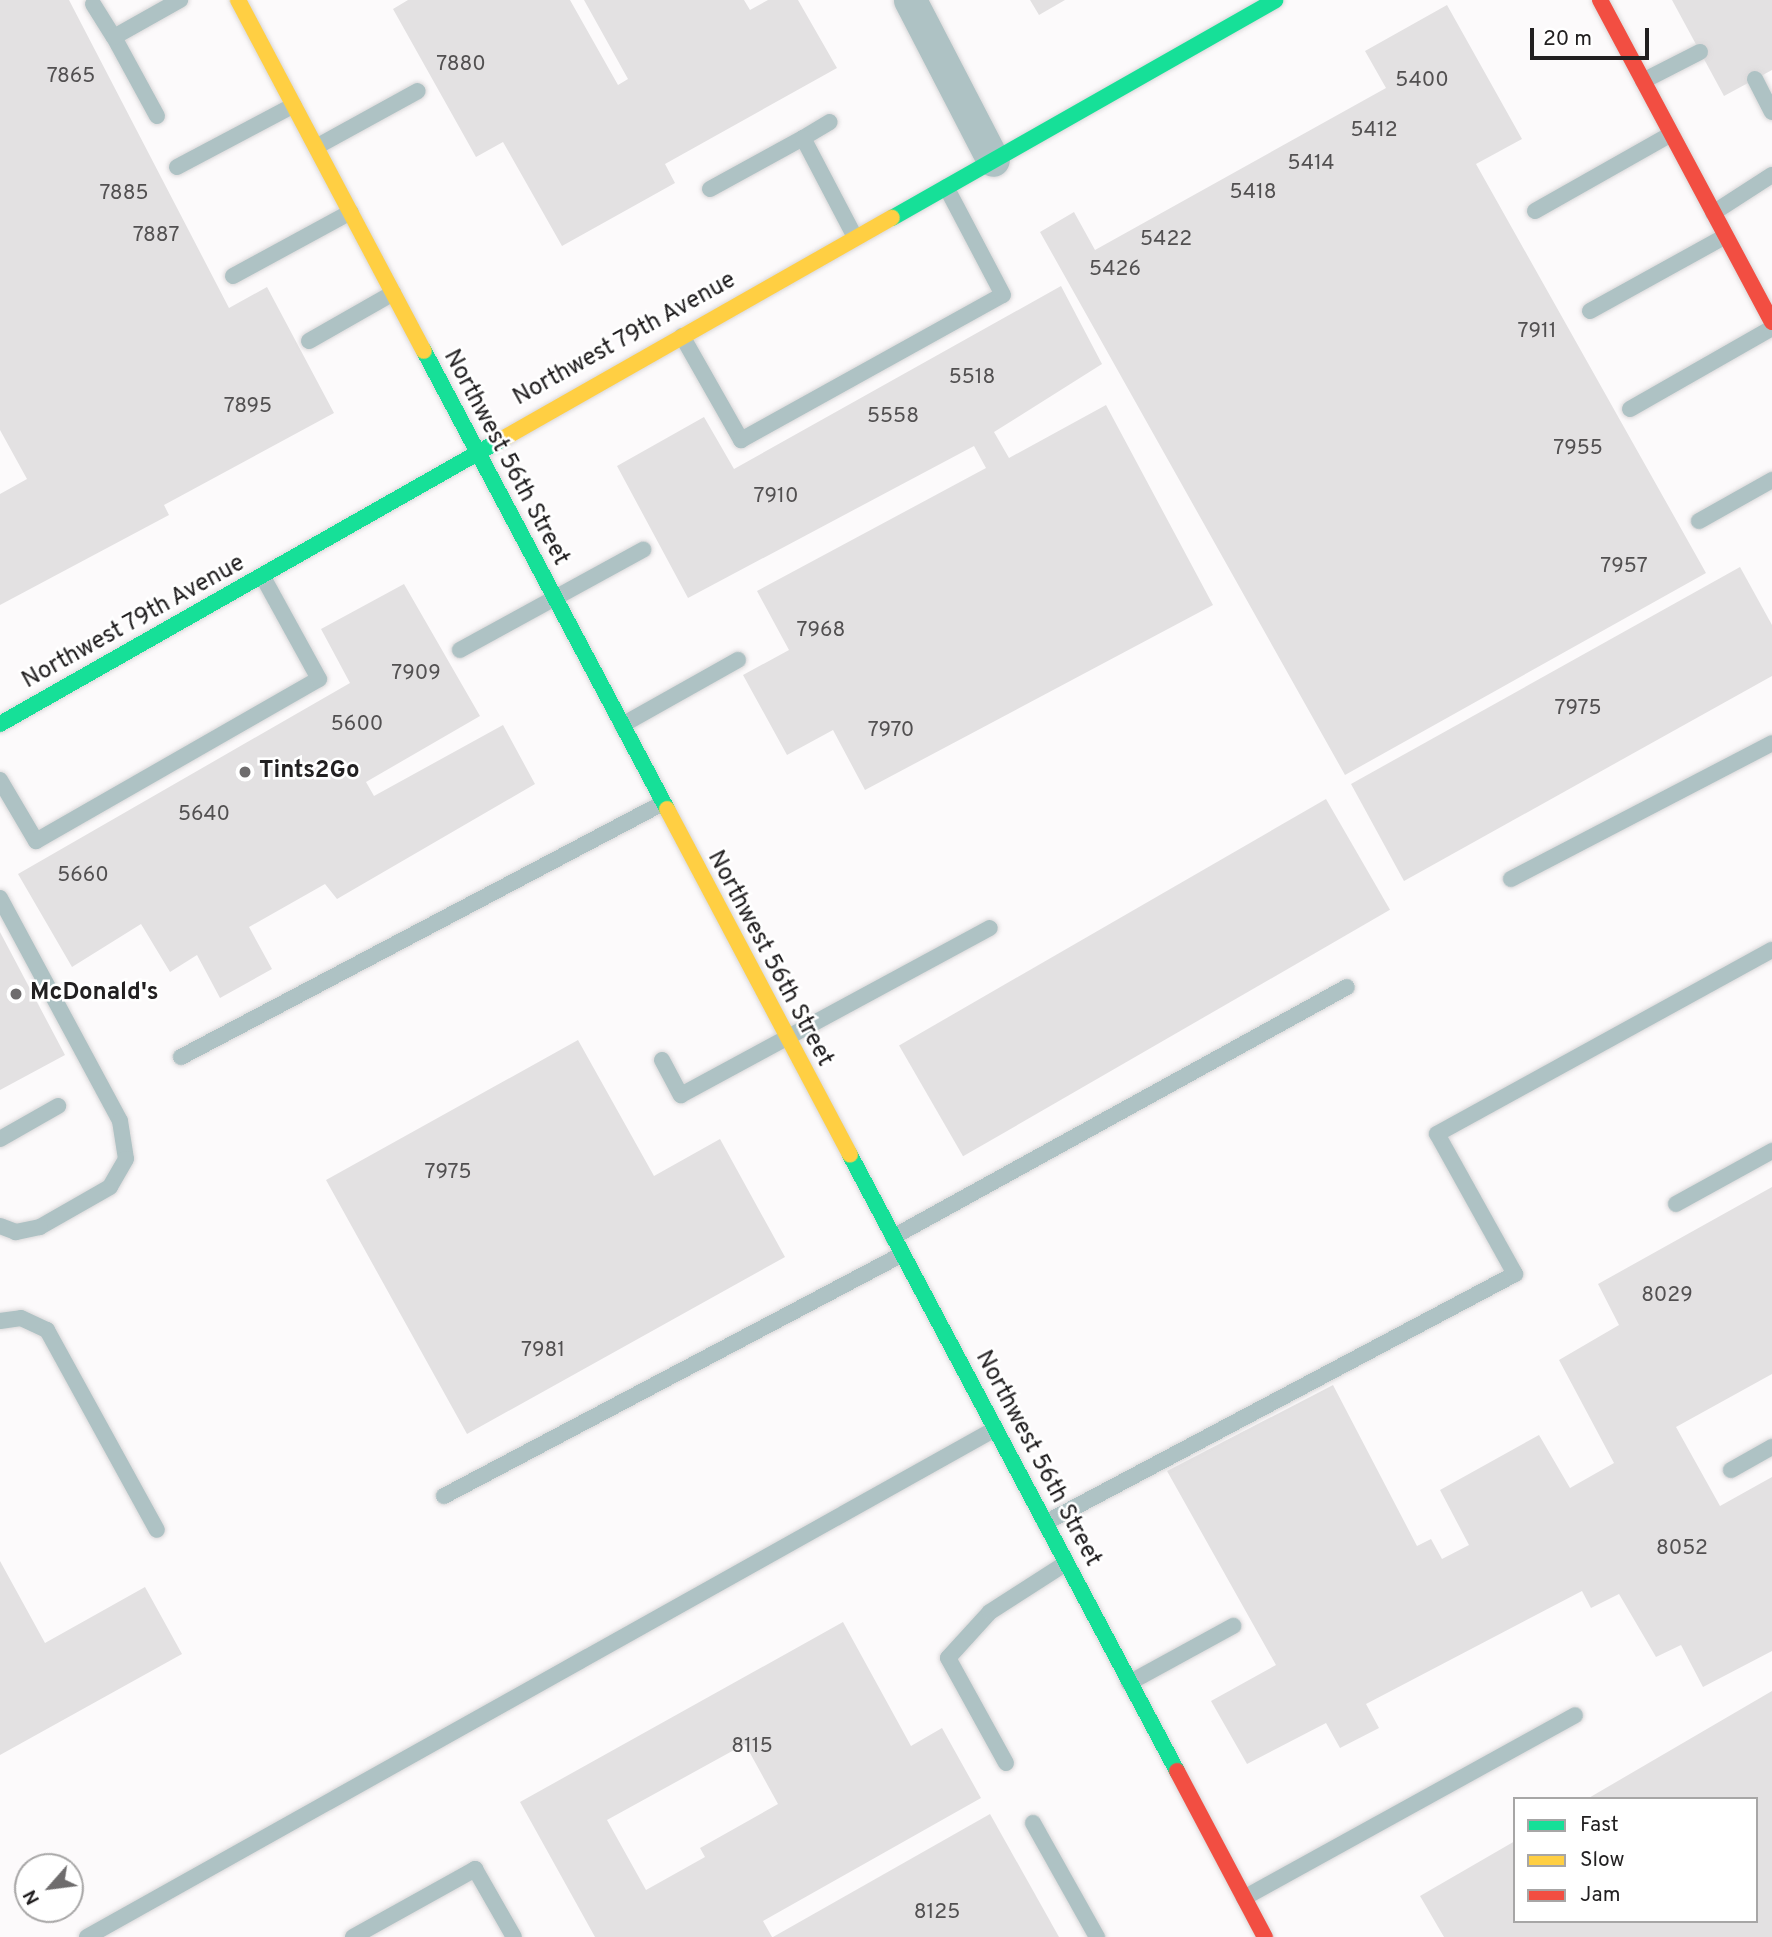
<!DOCTYPE html>
<html>
<head>
<meta charset="utf-8">
<style>
	body { margin:0 }
	#map { position:relative; width:1772px; height:1937px; overflow:hidden; background:#fcfafb; font-family:Overpass,sans-serif }
	div>[style] { position:absolute }
	.building>* { inset:0; background:#e3e1e2; transform-origin:0 0 }
	.roads { filter:drop-shadow(0 0 2px #d9d7d8) drop-shadow(0 0 2px #d9d7d8) }
	.lane>* { height:16px; margin:-8px; padding:0 8px; transform-origin:8px; border-radius:8px; background:#aec2c4 }
	.street>* { height:33px; margin:-16.5px; padding:0 16.5px; transform-origin:16.5px; border-radius:16.5px; background:#aec2c4 }
	.fast>* { height:16px; margin:-8px; padding:0 8px; transform-origin:8px; border-radius:8px; background:#16e098 }
	.slow>* { height:16px; margin:-8px; padding:0 8px; transform-origin:8px; border-radius:8px; background:#ffcf43 }
	.jam>* { height:16px; margin:-8px; padding:0 8px; transform-origin:8px; border-radius:8px; background:#f24e42 }
	.dots>* { width:19px; height:19px; translate:-50% -50%; box-sizing:border-box; border:4px solid #fff; border-radius:50% }
	span { translate:-50% -50%; white-space:nowrap; text-align:center; line-height:1.15; -webkit-text-stroke:5px #fff; paint-order:stroke }
	.number-label { font-size:21px; color:#525051 }
	.number-label span { -webkit-text-stroke-width:0 }
	.street-label { font-size:24px; color:#222021 }
	.poi-label { font-size:24px; color:#222021; font-weight:700 }
	.left { translate:0 -50%; text-align:left }
	.legend { position:absolute; left:1513px; top:1797px; width:245px; height:126px; box-sizing:border-box; background:#fff; border:2px solid #a7a6a6; margin:0; padding:9px 12px; list-style:none; font-size:21px; color:#222021 }
	.legend li { display:flex; align-items:center; gap:14px; height:35px }
	.legend b { width:35px; border:2px solid #a7a6a6 }
	.north { position:absolute; left:14px; top:1853px; width:70px; height:70px; box-sizing:border-box; background:#fff; border:2px solid #a7a6a6; border-radius:50%; rotate:242deg; font-size:19px; font-weight:700; line-height:28px; text-align:center; color:#222021 }
	.north::after { content:''; display:block; margin:auto; width:24px; height:32px; background:#6e6c6d; clip-path:polygon(50% 0,100% 100%,50% 72%,0 100%) }
	.scale { position:absolute; left:1530px; top:28px; width:119px; height:32px; box-sizing:border-box; border:4px solid #222021; border-top:0; padding-left:9px; font-size:21px; line-height:24px; white-space:nowrap; color:#222021; -webkit-text-stroke:5px #fff; paint-order:stroke }
</style>
</head>
<body>
<div id="map">
	<div class="building">
		<i style="clip-path:polygon(0 0,69px 0,229px 308px,267px 287px,334px 413px,164px 505px,169px 515px,0 605px,0 494px,27px 479px,0 430px)"></i>
		<i style="clip-path:polygon(408px 0,570px 0,618px 85px,628px 79px,584px 0,744px 0,750px 10px,768px 0,798px 0,837px 68px,665px 164px,675px 183px,562px 246px,503px 142px,476px 157px,393px 9px)"></i>
		<i style="clip-path:polygon(1030px 0,1065px 0,1039px 15px)"></i>
		<i style="clip-path:polygon(1672px 0,1772px 0,1772px 70px,1724px 96px)"></i>
		<i style="clip-path:polygon(1447px 5px,1522px 139px,1476px 164px,1706px 573px,1345px 775px,1040px 232px,1074px 212px,1095px 250px,1386px 88px,1365px 51px)"></i>
		<i style="clip-path:polygon(1061px 286px,1102px 364px,994px 432px,1009px 458px,1106px 405px,1213px 605px,865px 790px,833px 730px,787px 755px,743px 675px,789px 650px,757px 591px,986px 468px,974px 446px,688px 598px,617px 466px,704px 417px,734px 469px)"></i>
		<i style="clip-path:polygon(1740px 567px,1772px 625px,1772px 676px,1404px 881px,1351px 784px)"></i>
		<i style="clip-path:polygon(404px 584px,480px 716px,366px 782px,374px 796px,503px 725px,535px 784px,337px 899px,325px 884px,249px 927px,272px 969px,220px 998px,197px 955px,170px 972px,141px 924px,72px 967px,18px 874px,350px 683px,321px 629px)"></i>
		<i style="left:1326px;top:799px;width:128px;height:493px;rotate:60deg"></i>
		<i style="clip-path:polygon(0 932px,65px 1055px,0 1090px)"></i>
		<i style="clip-path:polygon(578px 1040px,654px 1176px,720px 1139px,785px 1257px,467px 1434px,326px 1180px)"></i>
		<i style="clip-path:polygon(1772px 1187px,1772px 1374px,1676px 1427px,1720px 1506px,1772px 1477px,1772px 1651px,1703px 1687px,1681px 1645px,1656px 1657px,1619px 1594px,1591px 1608px,1582px 1591px,1366px 1704px,1379px 1728px,1340px 1748px,1326px 1723px,1247px 1764px,1211px 1701px,1276px 1665px,1167px 1471px,1333px 1385px,1417px 1546px,1431px 1539px,1442px 1559px,1469px 1545px,1440px 1490px,1539px 1435px,1570px 1488px,1614px 1463px,1559px 1360px,1619px 1325px,1598px 1284px)"></i>
		<i style="clip-path:polygon(0 1561px,45px 1643px,145px 1587px,182px 1654px,0 1755px)"></i>
		<i style="clip-path:polygon(evenodd,843px 1622px,911px 1746px,942px 1728px,981px 1798px,763px 1921px,772px 1937px,595px 1937px,520px 1802px,843px 1622px,745px 1744px,778px 1804px,700px 1848px,705px 1857px,646px 1890px,607px 1820px,745px 1744px)"></i>
		<i style="clip-path:polygon(1772px 1691px,1772px 1937px,1444px 1937px,1420px 1896px,1515px 1841px,1515px 1921px,1756px 1921px,1756px 1799px,1587px 1799px)"></i>
		<i style="clip-path:polygon(990px 1814px,1059px 1937px,773px 1937px)"></i>
	</div>
	<div class="roads">
		<div class="lane">
			<i style="left:93px;top:4px;width:39px;rotate:58deg"></i>
			<i style="left:1755px;top:79px;width:37px;rotate:63deg"></i>
			<i style="left:1643px;top:81px;width:64px;rotate:-27deg"></i>
			<i style="left:157px;top:116px;width:90px;rotate:-118.6deg"></i>
			<i style="left:114px;top:37px;width:76px;rotate:-29.3deg"></i>
			<i style="left:803px;top:138px;width:31px;rotate:-31deg"></i>
			<i style="left:316px;top:147px;width:116px;rotate:-28.8deg"></i>
			<i style="left:177px;top:167px;width:132px;rotate:-27.9deg"></i>
			<i style="left:710px;top:189px;width:106px;rotate:-28.7deg"></i>
			<i style="left:803px;top:138px;width:112px;rotate:62.3deg"></i>
			<i style="left:1535px;top:211px;width:156px;rotate:-29.5deg"></i>
			<i style="left:1713px;top:213px;width:70px;rotate:-32.8deg"></i>
			<i style="left:233px;top:276px;width:134px;rotate:-28.5deg"></i>
			<i style="left:1590px;top:311px;width:155px;rotate:-28.9deg"></i>
			<i style="left:682px;top:336px;width:120px;rotate:60.4deg"></i>
			<i style="left:741px;top:440px;width:299px;rotate:-29deg"></i>
			<i style="left:1003px;top:295px;width:122px;rotate:-117.8deg"></i>
			<i style="left:309px;top:341px;width:97px;rotate:-29.7deg"></i>
			<i style="left:1630px;top:409px;width:163px;rotate:-29.7deg"></i>
			<i style="left:1699px;top:521px;width:84px;rotate:-29.3deg"></i>
			<i style="left:460px;top:650px;width:209px;rotate:-28.7deg"></i>
			<i style="left:622px;top:725px;width:133px;rotate:-29.3deg"></i>
			<i style="left:0;top:780px;width:71px;rotate:59.5deg"></i>
			<i style="left:36px;top:841px;width:326px;rotate:-29.8deg"></i>
			<i style="left:319px;top:679px;width:116px;rotate:-118.8deg"></i>
			<i style="left:1511px;top:879px;width:294px;rotate:-27.5deg"></i>
			<i style="left:0;top:898px;width:253px;rotate:61.7deg"></i>
			<i style="left:120px;top:1121px;width:38px;rotate:81deg"></i>
			<i style="left:126px;top:1159px;width:32px;rotate:120deg"></i>
			<i style="left:110px;top:1187px;width:81px;rotate:150.3deg"></i>
			<i style="left:40px;top:1227px;width:25px;rotate:168deg"></i>
			<i style="left:16px;top:1232px;width:17px;rotate:-159deg"></i>
			<i style="left:181px;top:1057px;width:543px;rotate:-27.79deg"></i>
			<i style="left:662px;top:1060px;width:40px;rotate:62deg"></i>
			<i style="left:681px;top:1095px;width:351px;rotate:-28.4deg"></i>
			<i style="left:0;top:1139px;width:67px;rotate:-29.6deg"></i>
			<i style="left:1676px;top:1204px;width:110px;rotate:-28.9deg"></i>
			<i style="left:893px;top:1237px;width:518px;rotate:-28.84deg"></i>
			<i style="left:0;top:1321px;width:21px;rotate:-8deg"></i>
			<i style="left:21px;top:1318px;width:29px;rotate:25deg"></i>
			<i style="left:47px;top:1330px;width:228px;rotate:61.2deg"></i>
			<i style="left:1731px;top:1470px;width:47px;rotate:-29.3deg"></i>
			<i style="left:444px;top:1496px;width:517px;rotate:-27.81deg"></i>
			<i style="left:1045px;top:1523px;width:532px;rotate:-27.91deg"></i>
			<i style="left:1515px;top:1274px;width:160px;rotate:-119.1deg"></i>
			<i style="left:1437px;top:1134px;width:382px;rotate:-28.8deg"></i>
			<i style="left:1129px;top:1683px;width:119px;rotate:-28.7deg"></i>
			<i style="left:1006px;top:1763px;width:120px;rotate:-118.9deg"></i>
			<i style="left:948px;top:1658px;width:62px;rotate:-47.6deg"></i>
			<i style="left:990px;top:1612px;width:90px;rotate:-32.8deg"></i>
			<i style="left:1033px;top:1823px;width:131px;rotate:60.7deg"></i>
			<i style="left:1244px;top:1898px;width:378px;rotate:-28.9deg"></i>
			<i style="left:87px;top:1937px;width:1040px;rotate:-29.23deg"></i>
			<i style="left:353px;top:1937px;width:140px;rotate:-29.1deg"></i>
			<i style="left:475px;top:1869px;width:78px;rotate:60.2deg"></i>
		</div>
		<div class="street">
			<i style="left:910px;top:0;width:180px;rotate:62.6deg"></i>
		</div>
		<div class="fast">
			<i style="left:892px;top:218px;width:441px;rotate:-29.6deg"></i>
			<i style="left:424px;top:351px;width:518px;rotate:62.05deg"></i>
			<i style="left:0;top:724px;width:579px;rotate:-29.57deg"></i>
			<i style="left:850px;top:1155px;width:697px;rotate:62.04deg"></i>
		</div>
		<div class="slow">
			<i style="left:238px;top:0;width:397px;rotate:62.1deg"></i>
			<i style="left:504px;top:438px;width:446px;rotate:-29.6deg"></i>
			<i style="left:667px;top:809px;width:391px;rotate:62.1deg"></i>
		</div>
		<div class="jam">
			<i style="left:1600px;top:0;width:365px;rotate:61.9deg"></i>
			<i style="left:1177px;top:1771px;width:188px;rotate:62.1deg"></i>
		</div>
	</div>
	<div class="dots">
		<i style="left:245px;top:772px;background:#6e6c6d"></i>
		<i style="left:16px;top:994px;background:#6e6c6d"></i>
	</div>
	<div class="number-label">
		<span style="left:461px;top:65px">7880</span>
		<span style="left:71px;top:77px">7865</span>
		<span style="left:1422px;top:81px">5400</span>
		<span style="left:1374px;top:131px">5412</span>
		<span style="left:1311px;top:164px">5414</span>
		<span style="left:1253px;top:193px">5418</span>
		<span style="left:124px;top:194px">7885</span>
		<span style="left:156px;top:236px">7887</span>
		<span style="left:1166px;top:240px">5422</span>
		<span style="left:1115px;top:270px">5426</span>
		<span style="left:1537px;top:332px">7911</span>
		<span style="left:972px;top:378px">5518</span>
		<span style="left:248px;top:407px">7895</span>
		<span style="left:893px;top:417px">5558</span>
		<span style="left:1578px;top:449px">7955</span>
		<span style="left:776px;top:497px">7910</span>
		<span style="left:1624px;top:567px">7957</span>
		<span style="left:821px;top:631px">7968</span>
		<span style="left:416px;top:674px">7909</span>
		<span style="left:1578px;top:709px">7975</span>
		<span style="left:357px;top:725px">5600</span>
		<span style="left:891px;top:731px">7970</span>
		<span style="left:204px;top:815px">5640</span>
		<span style="left:83px;top:876px">5660</span>
		<span style="left:448px;top:1173px">7975</span>
		<span style="left:1667px;top:1296px">8029</span>
		<span style="left:543px;top:1351px">7981</span>
		<span style="left:1682px;top:1549px">8052</span>
		<span style="left:752px;top:1747px">8115</span>
		<span style="left:937px;top:1913px">8125</span>
	</div>
	<div class="street-label">
		<span style="left:625px;top:340px;rotate:-29deg">Northwest 79th Avenue</span>
		<span style="left:505px;top:458px;rotate:62deg">Northwest 56th Street</span>
		<span style="left:134px;top:623px;rotate:-29deg">Northwest 79th Avenue</span>
		<span style="left:769px;top:959px;rotate:62deg">Northwest 56th Street</span>
		<span style="left:1037px;top:1459px;rotate:62deg">Northwest 56th Street</span>
	</div>
	<div class="poi-label">
		<span class="left" style="left:259px;top:772px">Tints2Go</span>
		<span class="left" style="left:30px;top:994px">McDonald's</span>
	</div>
	<ul class="legend">
	<li><b style="height:9px;background:#16e098"></b>Fast</li>
	<li><b style="height:9px;background:#ffcf43"></b>Slow</li>
	<li><b style="height:9px;background:#f24e42"></b>Jam</li>
	</ul>
	<div class="north">N</div>
	<div class="scale">20 m</div>
</div>
</body>
</html>
